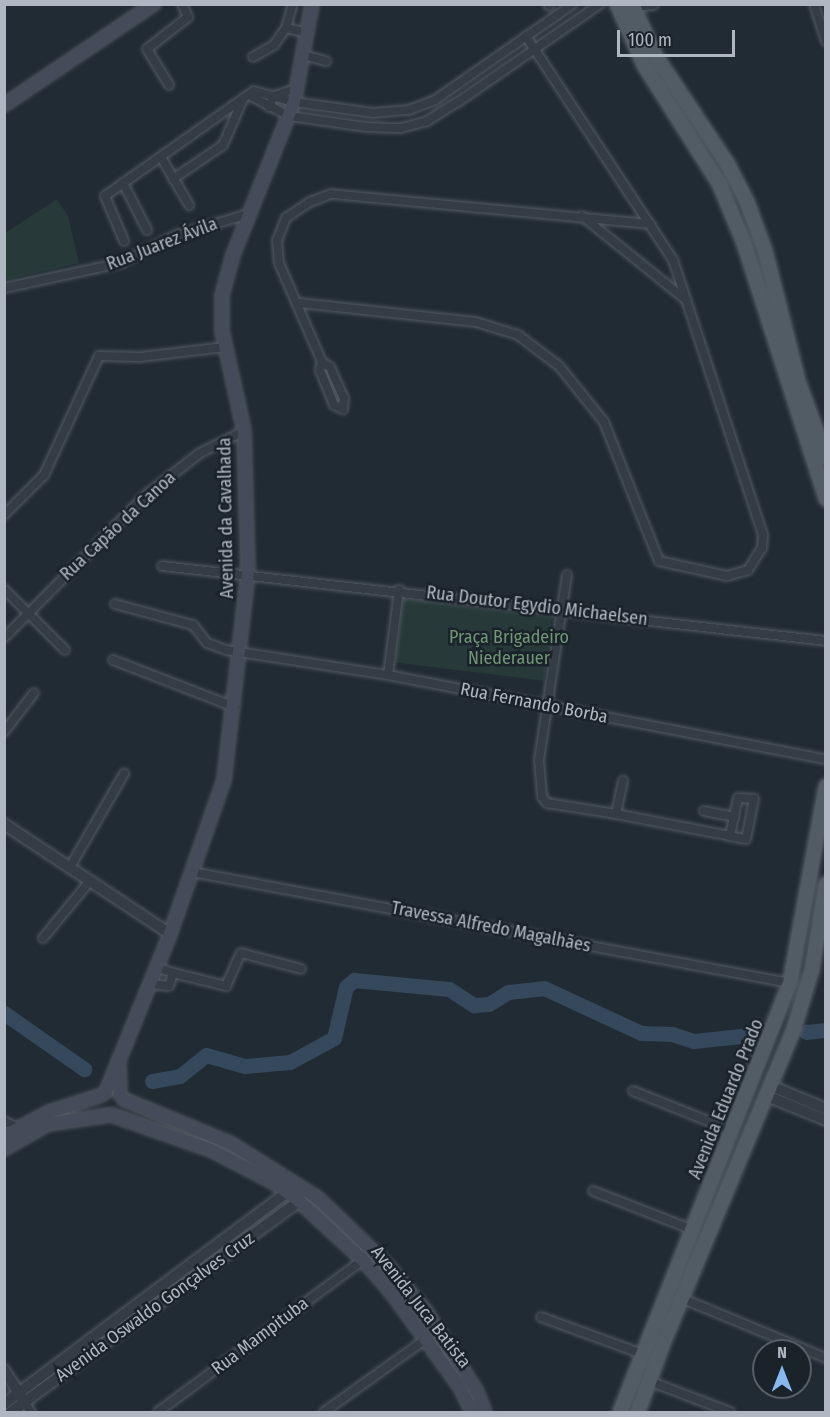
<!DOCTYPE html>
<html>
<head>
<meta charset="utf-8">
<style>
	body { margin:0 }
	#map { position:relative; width:830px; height:1417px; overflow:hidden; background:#212b34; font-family:"Fira Sans Condensed",sans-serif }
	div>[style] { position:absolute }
	.green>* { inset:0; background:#273a39; transform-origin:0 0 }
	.river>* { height:15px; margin:-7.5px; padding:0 7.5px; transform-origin:7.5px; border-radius:7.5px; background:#36485b }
	.roads { filter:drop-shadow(0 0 2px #525b63) drop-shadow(0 0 2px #525b63) }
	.minor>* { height:8px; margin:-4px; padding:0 4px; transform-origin:4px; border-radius:4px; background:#343d45 }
	.tertiary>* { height:10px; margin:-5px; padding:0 5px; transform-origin:5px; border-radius:5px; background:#343d45 }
	.secondary>* { height:12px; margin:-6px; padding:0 6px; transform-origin:6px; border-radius:6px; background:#434c58 }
	.primary>* { height:14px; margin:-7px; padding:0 7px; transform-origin:7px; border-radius:7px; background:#525c65 }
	span { translate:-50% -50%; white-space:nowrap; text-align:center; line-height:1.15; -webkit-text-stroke:5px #1a222a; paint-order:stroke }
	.street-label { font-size:18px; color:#afb8c2 }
	.park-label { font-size:18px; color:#709675 }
	.frame { position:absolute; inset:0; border:6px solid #afb8c2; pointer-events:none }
	.north { position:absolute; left:752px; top:1339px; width:60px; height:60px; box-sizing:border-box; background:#1a222a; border:2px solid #565e67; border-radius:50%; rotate:0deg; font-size:16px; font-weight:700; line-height:24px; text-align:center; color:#afb8c2 }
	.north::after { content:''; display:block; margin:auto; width:21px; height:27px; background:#88b8ee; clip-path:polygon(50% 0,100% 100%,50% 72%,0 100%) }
	.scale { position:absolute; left:617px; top:30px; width:118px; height:27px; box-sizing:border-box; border:3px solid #afb8c2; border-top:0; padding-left:8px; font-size:18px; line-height:21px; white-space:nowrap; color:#afb8c2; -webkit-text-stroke:4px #1a222a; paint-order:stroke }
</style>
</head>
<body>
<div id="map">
	<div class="green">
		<i style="clip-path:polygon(57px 199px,68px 216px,79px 263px,5px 280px,5px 233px)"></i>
		<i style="left:403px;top:599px;width:150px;height:64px;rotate:7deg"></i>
	</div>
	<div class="river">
		<i style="left:4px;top:1013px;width:98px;rotate:35deg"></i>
		<i style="left:806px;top:1032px;width:20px;rotate:-6deg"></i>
		<i style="left:152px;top:1081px;width:28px;rotate:-10deg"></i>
		<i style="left:180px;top:1076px;width:33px;rotate:-39deg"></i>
		<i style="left:206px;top:1055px;width:41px;rotate:15.8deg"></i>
		<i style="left:245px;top:1066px;width:45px;rotate:-5.1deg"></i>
		<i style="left:290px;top:1062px;width:50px;rotate:-28.6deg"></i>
		<i style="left:334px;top:1038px;width:52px;rotate:-76.8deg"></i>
		<i style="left:346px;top:987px;width:11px;rotate:-41deg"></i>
		<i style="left:354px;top:980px;width:95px;rotate:5.4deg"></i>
		<i style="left:449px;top:989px;width:30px;rotate:33deg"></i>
		<i style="left:474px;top:1005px;width:15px;rotate:-4deg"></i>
		<i style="left:489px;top:1004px;width:22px;rotate:-32deg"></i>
		<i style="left:508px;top:992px;width:36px;rotate:-6deg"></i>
		<i style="left:544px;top:988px;width:107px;rotate:24.9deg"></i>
		<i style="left:641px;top:1033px;width:31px;rotate:2deg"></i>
		<i style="left:672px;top:1034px;width:23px;rotate:18deg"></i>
		<i style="left:694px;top:1041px;width:56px;rotate:-6.1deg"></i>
	</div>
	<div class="roads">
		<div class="minor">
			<i style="left:548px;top:4px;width:2px;rotate:63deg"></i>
			<i style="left:814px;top:4px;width:39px;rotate:72deg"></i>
			<i style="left:286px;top:28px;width:22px;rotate:13deg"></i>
			<i style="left:303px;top:55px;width:24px;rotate:15deg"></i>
			<i style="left:253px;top:57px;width:24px;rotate:-30deg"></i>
			<i style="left:274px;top:45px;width:21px;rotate:-55deg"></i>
			<i style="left:286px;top:28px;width:25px;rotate:-74deg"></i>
			<i style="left:169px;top:85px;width:42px;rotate:-121.4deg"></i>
			<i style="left:147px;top:49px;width:52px;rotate:-38deg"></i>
			<i style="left:188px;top:17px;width:14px;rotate:-115deg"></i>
			<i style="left:249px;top:95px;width:45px;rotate:27.7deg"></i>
			<i style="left:289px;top:116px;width:78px;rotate:8.1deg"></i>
			<i style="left:366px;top:127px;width:35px;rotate:2deg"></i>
			<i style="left:401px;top:128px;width:27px;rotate:-15deg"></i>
			<i style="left:427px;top:121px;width:36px;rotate:-32deg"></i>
			<i style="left:458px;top:102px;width:173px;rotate:-34.6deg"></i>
			<i style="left:269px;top:107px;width:12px;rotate:-66deg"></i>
			<i style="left:274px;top:96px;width:23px;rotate:-18deg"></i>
			<i style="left:161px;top:157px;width:56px;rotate:59.7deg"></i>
			<i style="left:173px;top:179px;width:60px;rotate:-34.2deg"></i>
			<i style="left:223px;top:145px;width:50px;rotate:-66.5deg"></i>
			<i style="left:123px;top:183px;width:53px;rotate:62.9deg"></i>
			<i style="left:582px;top:216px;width:134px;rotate:38.9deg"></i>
			<i style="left:124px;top:241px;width:49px;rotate:-112.9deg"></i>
			<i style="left:105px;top:196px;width:182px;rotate:-35.2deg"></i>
			<i style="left:254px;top:91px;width:41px;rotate:15.4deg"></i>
			<i style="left:294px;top:102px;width:80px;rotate:7.9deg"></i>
			<i style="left:373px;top:113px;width:36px;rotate:-5deg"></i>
			<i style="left:409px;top:110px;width:28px;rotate:-21deg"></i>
			<i style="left:435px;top:100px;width:168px;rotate:-34.8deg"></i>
			<i style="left:4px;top:288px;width:120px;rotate:-12.1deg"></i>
			<i style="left:121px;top:263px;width:63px;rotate:-26.6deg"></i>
			<i style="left:177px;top:235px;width:75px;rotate:-16.3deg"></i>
			<i style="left:299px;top:303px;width:178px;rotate:6.1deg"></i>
			<i style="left:476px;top:322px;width:44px;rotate:17.2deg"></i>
			<i style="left:518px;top:335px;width:51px;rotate:37.1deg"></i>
			<i style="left:559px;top:366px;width:72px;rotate:51.2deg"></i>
			<i style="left:604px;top:422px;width:149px;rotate:68.4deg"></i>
			<i style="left:659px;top:561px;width:70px;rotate:12.4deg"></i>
			<i style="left:727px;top:576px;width:22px;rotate:-16deg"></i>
			<i style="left:748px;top:570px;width:26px;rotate:-58deg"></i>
			<i style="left:762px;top:548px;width:13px;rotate:-86deg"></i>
			<i style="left:763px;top:535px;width:289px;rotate:-108.1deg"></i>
			<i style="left:673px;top:260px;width:268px;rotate:-123.3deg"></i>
			<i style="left:322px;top:362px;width:9px;rotate:32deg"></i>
			<i style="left:330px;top:367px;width:34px;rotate:66deg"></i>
			<i style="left:344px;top:398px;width:11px;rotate:95deg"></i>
			<i style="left:343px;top:409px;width:10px;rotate:-156deg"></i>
			<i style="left:334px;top:405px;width:38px;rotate:-112deg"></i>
			<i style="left:320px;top:370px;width:8px;rotate:-76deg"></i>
			<i style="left:322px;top:362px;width:108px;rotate:-113.5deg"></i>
			<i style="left:279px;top:263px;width:22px;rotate:-95deg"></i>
			<i style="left:277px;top:241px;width:25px;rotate:-69deg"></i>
			<i style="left:286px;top:218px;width:29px;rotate:-34deg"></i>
			<i style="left:310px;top:202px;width:22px;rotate:-21deg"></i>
			<i style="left:331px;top:194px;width:321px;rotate:5.4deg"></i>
			<i style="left:4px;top:515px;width:57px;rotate:-45deg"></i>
			<i style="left:44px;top:475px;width:131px;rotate:-65.2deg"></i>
			<i style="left:99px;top:356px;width:41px;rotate:1.4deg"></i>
			<i style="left:140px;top:357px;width:86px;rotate:-6.7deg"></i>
			<i style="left:162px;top:566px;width:668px;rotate:6.44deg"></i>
			<i style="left:567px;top:575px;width:187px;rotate:98.6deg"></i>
			<i style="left:539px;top:760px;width:37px;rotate:85deg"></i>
			<i style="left:542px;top:797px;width:8px;rotate:50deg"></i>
			<i style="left:547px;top:803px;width:70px;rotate:9.1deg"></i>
			<i style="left:616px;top:814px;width:116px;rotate:10.9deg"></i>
			<i style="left:730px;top:836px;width:16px;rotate:11deg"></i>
			<i style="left:746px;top:839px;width:41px;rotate:-78.7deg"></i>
			<i style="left:754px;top:799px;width:16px;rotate:-176deg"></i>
			<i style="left:738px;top:798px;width:39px;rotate:102deg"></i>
			<i style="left:4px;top:589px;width:86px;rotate:45deg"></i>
			<i style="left:115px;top:604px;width:81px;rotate:15.1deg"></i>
			<i style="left:193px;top:625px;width:23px;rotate:52deg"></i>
			<i style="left:207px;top:643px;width:20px;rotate:20deg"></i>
			<i style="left:226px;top:650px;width:164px;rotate:8.8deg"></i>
			<i style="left:388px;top:675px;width:446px;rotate:10.9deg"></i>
			<i style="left:4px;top:638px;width:202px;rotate:-45.2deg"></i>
			<i style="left:146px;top:495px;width:68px;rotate:-37.9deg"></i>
			<i style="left:200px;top:453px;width:49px;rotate:-26.6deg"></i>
			<i style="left:113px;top:660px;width:131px;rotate:21.1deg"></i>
			<i style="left:388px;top:675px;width:86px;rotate:-82.6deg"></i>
			<i style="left:4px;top:732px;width:49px;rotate:-52.4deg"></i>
			<i style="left:704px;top:811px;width:31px;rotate:11deg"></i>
			<i style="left:616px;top:814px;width:34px;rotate:-78deg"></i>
			<i style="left:70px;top:867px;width:108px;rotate:-59.9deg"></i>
			<i style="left:192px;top:872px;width:608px;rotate:10.52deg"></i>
			<i style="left:43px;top:938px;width:74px;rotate:-50.5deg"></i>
			<i style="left:173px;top:973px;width:55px;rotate:13.8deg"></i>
			<i style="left:226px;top:986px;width:36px;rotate:-66deg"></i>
			<i style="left:241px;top:953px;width:62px;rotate:14.9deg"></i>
			<i style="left:150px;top:984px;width:19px;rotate:6deg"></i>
			<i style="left:169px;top:986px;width:14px;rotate:-73deg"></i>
			<i style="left:173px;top:973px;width:17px;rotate:-159deg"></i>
			<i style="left:633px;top:1091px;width:108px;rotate:21.8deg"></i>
			<i style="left:4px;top:1121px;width:13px;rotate:27deg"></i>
			<i style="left:593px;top:1191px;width:107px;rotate:21.3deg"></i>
			<i style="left:681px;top:1298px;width:157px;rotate:22.5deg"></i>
			<i style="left:541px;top:1317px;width:105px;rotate:20deg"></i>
			<i style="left:649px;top:1381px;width:87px;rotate:20.9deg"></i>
			<i style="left:25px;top:1403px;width:11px;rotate:56deg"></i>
			<i style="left:158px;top:1412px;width:255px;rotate:-36.6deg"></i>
			<i style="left:324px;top:1412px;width:125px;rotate:-35.6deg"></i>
		</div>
		<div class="tertiary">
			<i style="left:632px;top:6px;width:21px;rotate:-5deg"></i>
			<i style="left:4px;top:824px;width:199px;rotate:33.5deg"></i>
			<i style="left:771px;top:1086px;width:60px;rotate:22.7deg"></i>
			<i style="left:767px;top:1096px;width:64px;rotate:22.1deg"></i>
			<i style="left:4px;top:1370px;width:33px;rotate:57deg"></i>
			<i style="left:4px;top:1404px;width:354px;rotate:-36.8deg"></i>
			<i style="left:11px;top:1412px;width:357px;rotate:-36.2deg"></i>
		</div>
		<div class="secondary">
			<i style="left:4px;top:105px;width:181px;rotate:-34deg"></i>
			<i style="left:119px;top:1066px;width:28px;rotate:88deg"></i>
			<i style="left:106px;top:1092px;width:170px;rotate:-67.9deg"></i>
			<i style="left:170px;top:934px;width:163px;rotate:-70.7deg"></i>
			<i style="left:224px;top:780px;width:207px;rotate:-83.4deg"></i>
			<i style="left:248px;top:574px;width:143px;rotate:-91.6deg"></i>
			<i style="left:244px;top:431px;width:102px;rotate:-102.4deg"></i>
			<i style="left:222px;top:331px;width:36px;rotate:-90deg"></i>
			<i style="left:222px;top:295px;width:41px;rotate:-74.6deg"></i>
			<i style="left:233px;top:255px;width:165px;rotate:-68.3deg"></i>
			<i style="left:294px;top:102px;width:100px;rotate:-79.6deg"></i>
			<i style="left:123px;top:1099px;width:116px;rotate:22.4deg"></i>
			<i style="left:230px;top:1143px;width:105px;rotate:32.2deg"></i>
			<i style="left:319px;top:1199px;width:95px;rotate:44.1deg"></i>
			<i style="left:387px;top:1265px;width:59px;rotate:49.8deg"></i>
			<i style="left:425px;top:1310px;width:95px;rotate:57.5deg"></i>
			<i style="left:476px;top:1390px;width:24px;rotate:68deg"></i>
			<i style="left:112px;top:1115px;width:105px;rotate:19.5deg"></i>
			<i style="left:211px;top:1150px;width:70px;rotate:27.3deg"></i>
			<i style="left:273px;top:1182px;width:32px;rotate:36deg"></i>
			<i style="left:299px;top:1201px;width:87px;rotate:42.7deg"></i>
			<i style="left:363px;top:1260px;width:43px;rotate:48.8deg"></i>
			<i style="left:391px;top:1292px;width:117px;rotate:54deg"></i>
			<i style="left:460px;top:1387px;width:28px;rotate:64deg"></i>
			<i style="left:4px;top:1136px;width:51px;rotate:-28.1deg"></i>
			<i style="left:49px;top:1112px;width:56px;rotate:-17.8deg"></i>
			<i style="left:4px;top:1149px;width:51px;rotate:-29.6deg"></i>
			<i style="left:48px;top:1124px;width:62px;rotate:-8.4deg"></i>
		</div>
		<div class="primary">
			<i style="left:617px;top:4px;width:67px;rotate:66.1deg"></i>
			<i style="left:644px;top:65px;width:140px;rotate:57.6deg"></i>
			<i style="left:719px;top:183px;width:65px;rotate:67.4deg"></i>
			<i style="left:744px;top:243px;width:269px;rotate:72.2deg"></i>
			<i style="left:632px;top:4px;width:56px;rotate:65.7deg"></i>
			<i style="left:655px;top:55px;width:132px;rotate:56.4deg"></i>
			<i style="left:728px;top:165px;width:42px;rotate:62.8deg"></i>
			<i style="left:747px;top:202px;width:52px;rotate:69.8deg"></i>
			<i style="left:765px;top:251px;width:137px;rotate:75.7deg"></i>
			<i style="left:799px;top:384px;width:78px;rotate:69.7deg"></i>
			<i style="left:620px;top:1412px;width:461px;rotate:-68.4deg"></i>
			<i style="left:790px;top:983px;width:200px;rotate:-79.6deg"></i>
			<i style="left:638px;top:1412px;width:76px;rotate:-69.9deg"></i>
			<i style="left:664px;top:1341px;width:339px;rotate:-67.4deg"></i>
			<i style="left:794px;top:1028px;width:62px;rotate:-73deg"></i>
			<i style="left:812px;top:969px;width:86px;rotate:-80.6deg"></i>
		</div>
	</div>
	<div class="street-label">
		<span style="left:162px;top:244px;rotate:-21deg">Rua Juarez Ávila</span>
		<span style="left:226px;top:518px;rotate:-91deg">Avenida da Cavalhada</span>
		<span style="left:118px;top:526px;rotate:-43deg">Rua Capão da Canoa</span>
		<span style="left:537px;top:606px;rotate:7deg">Rua Doutor Egydio Michaelsen</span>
		<span style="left:534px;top:703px;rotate:11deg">Rua Fernando Borba</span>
		<span style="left:491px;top:927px;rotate:11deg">Travessa Alfredo Magalhães</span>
		<span style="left:726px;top:1099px;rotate:-68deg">Avenida Eduardo Prado</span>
		<span style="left:155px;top:1307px;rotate:-36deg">Avenida Oswaldo Gonçalves Cruz</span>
		<span style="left:421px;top:1307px;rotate:52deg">Avenida Juca Batista</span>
		<span style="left:260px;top:1336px;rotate:-37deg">Rua Mampituba</span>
	</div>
	<div class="park-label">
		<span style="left:509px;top:648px">Praça Brigadeiro<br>Niederauer</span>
	</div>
	<div class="frame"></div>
	<div class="north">N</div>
	<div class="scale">100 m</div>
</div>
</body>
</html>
